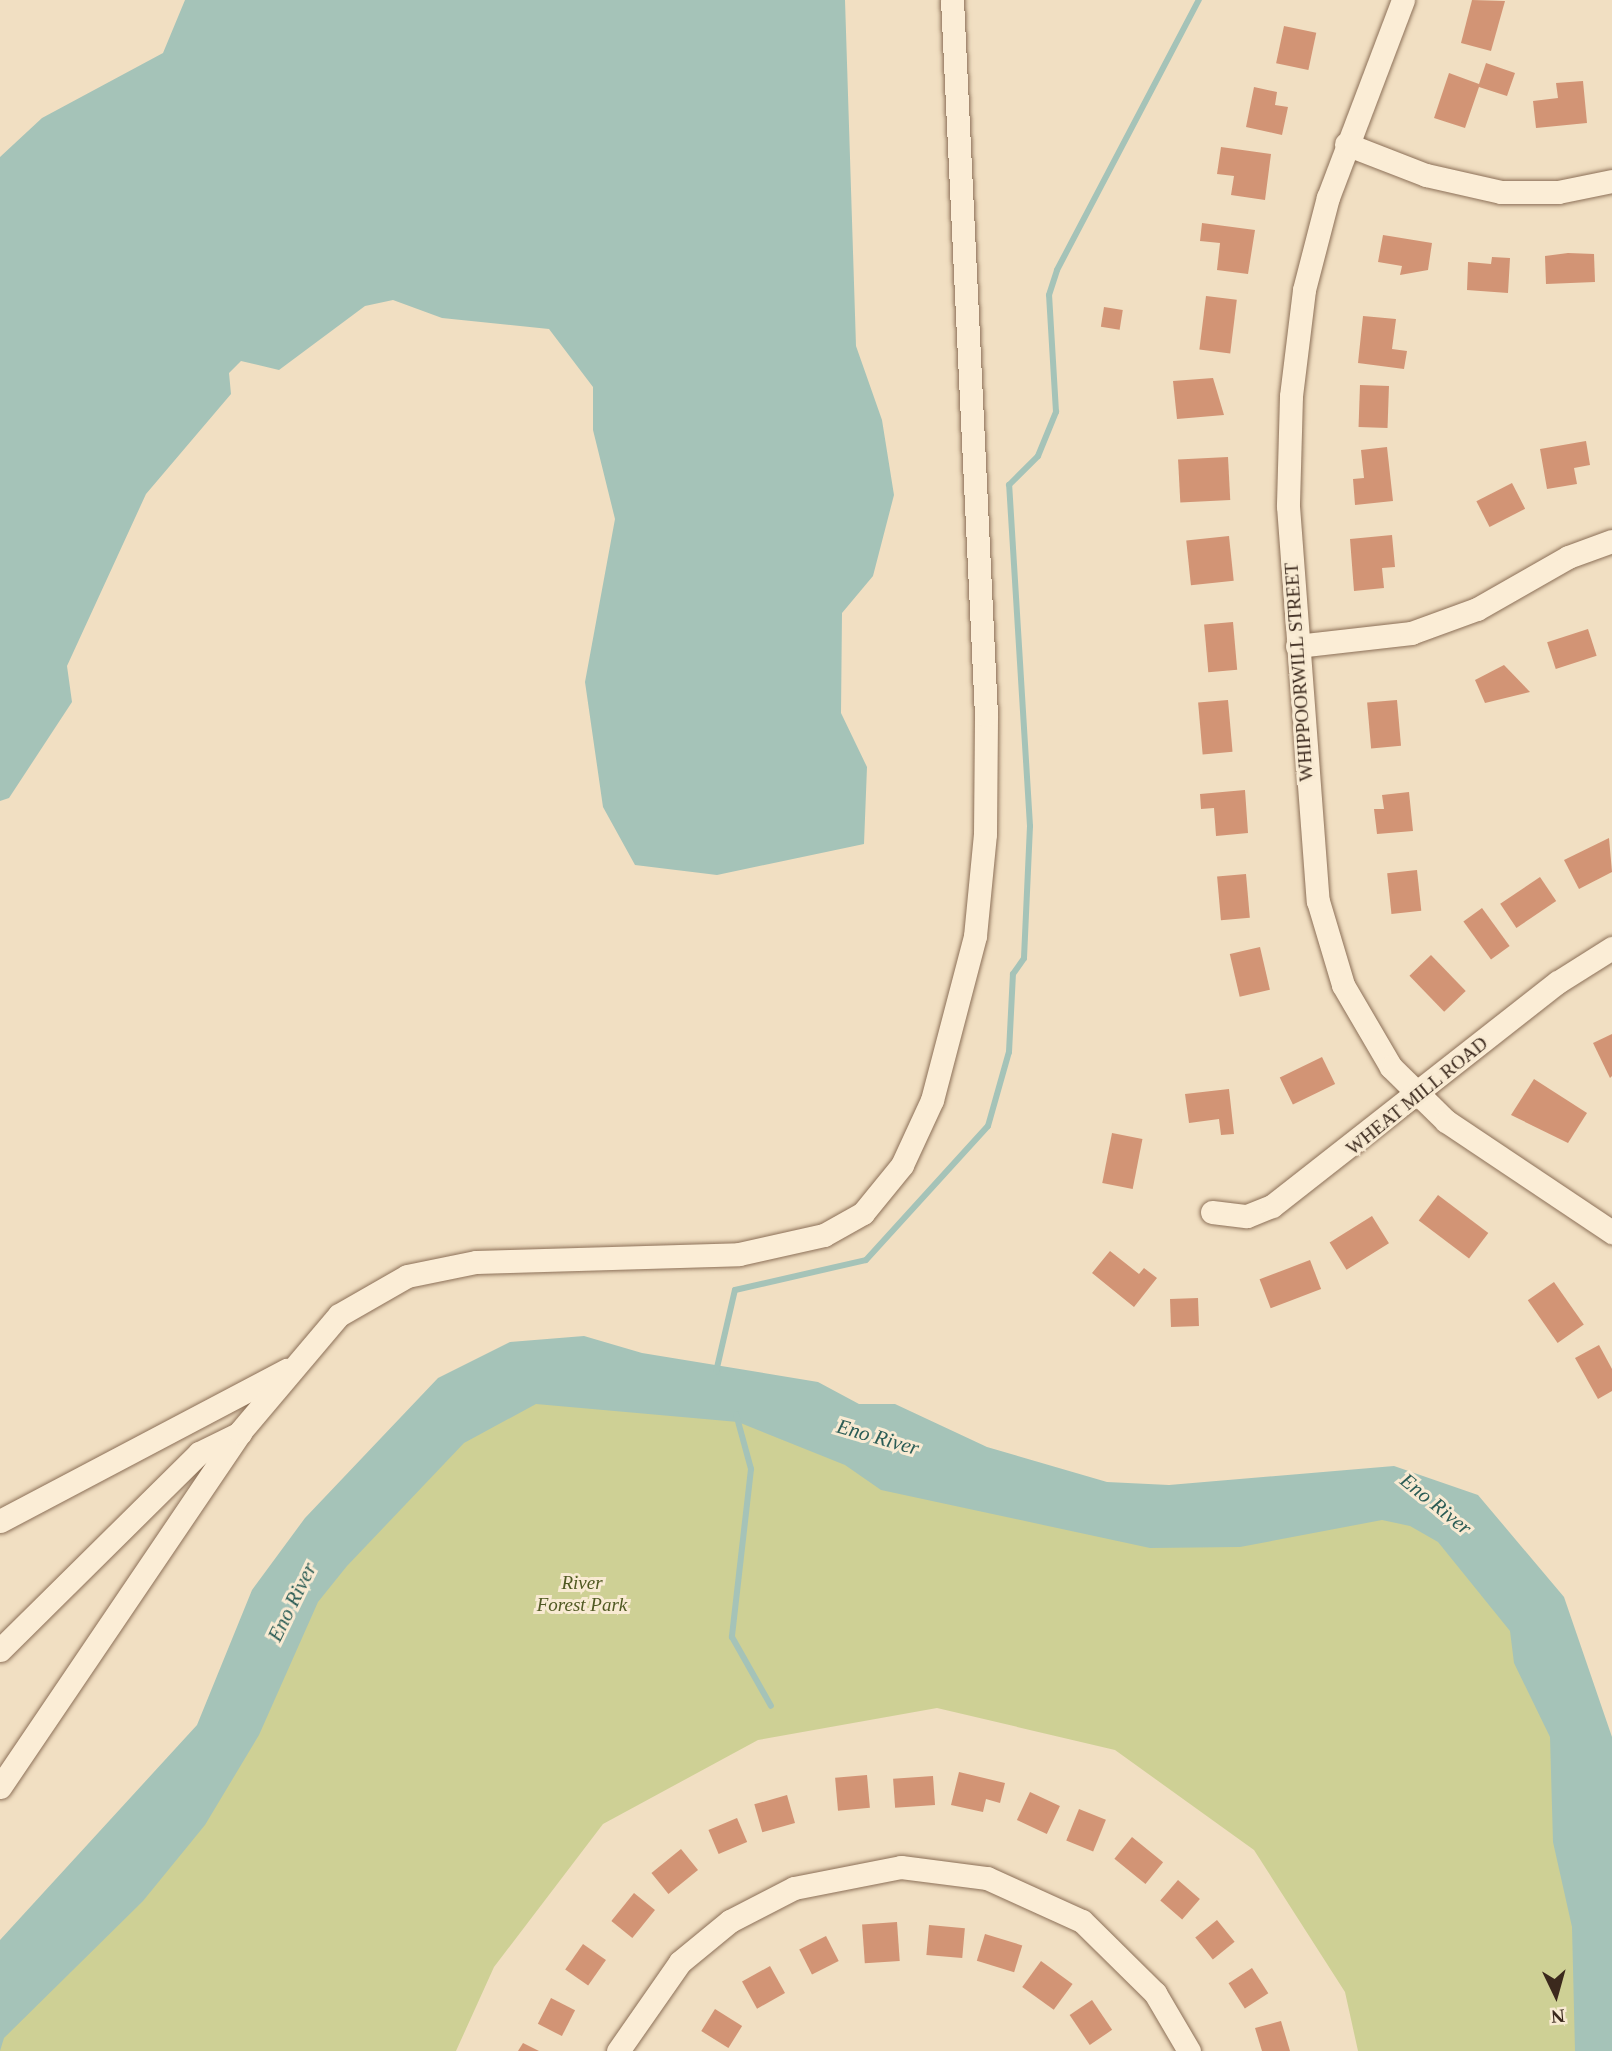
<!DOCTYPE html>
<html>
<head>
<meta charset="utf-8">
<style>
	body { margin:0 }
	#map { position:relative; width:1612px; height:2051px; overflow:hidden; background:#f1dfc2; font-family:"Times New Roman",serif }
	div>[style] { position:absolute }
	.green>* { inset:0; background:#ced095 }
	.water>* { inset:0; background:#a5c3b8 }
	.stream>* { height:6px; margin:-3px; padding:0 3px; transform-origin:3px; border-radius:3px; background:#a5c3b8 }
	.building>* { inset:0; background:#d29475; transform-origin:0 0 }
	.roads { filter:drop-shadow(0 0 2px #8c7058) drop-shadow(0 0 2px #8c7058) }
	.minor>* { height:23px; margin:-11.5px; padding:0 11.5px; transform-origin:11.5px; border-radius:11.5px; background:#fbedd6 }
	span { translate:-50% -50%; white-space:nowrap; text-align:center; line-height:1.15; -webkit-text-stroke:6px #f8ead2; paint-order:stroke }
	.street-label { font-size:19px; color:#3b291d }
	.park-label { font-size:19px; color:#505922; font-style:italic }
	.water-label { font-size:21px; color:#2b5c55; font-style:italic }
	.north { position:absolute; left:1521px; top:1960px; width:70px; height:70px; -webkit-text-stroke:5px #f8ead2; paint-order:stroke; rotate:175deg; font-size:19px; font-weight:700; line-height:28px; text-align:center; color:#3b291d }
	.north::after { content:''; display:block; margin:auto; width:24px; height:32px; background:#3b291d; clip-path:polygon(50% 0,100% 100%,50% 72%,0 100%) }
</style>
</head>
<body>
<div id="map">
	<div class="green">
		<i style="clip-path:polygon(591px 1378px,1187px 1545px,1453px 1504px,1598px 1782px,1604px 2051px,1358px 2051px,1345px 1992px,1254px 1850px,1115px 1750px,937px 1708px,758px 1740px,603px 1824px,494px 1967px,456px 2051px,0 2051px,0 2010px,156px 1829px,330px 1533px,495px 1384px)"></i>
	</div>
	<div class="water">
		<i style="clip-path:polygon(185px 0,845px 0,856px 346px,882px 420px,894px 495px,873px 576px,842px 613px,841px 713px,867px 767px,864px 844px,717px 875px,635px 865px,603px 807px,585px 682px,615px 519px,593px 430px,593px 387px,549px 329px,442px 318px,393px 300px,365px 306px,279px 370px,241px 361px,229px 373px,231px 394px,146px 494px,67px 666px,72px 702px,9px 798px,0 801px,0 157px,42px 118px,163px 53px)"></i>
		<i style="clip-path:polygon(584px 1336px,642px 1353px,818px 1382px,859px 1404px,895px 1404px,987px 1447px,1107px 1482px,1169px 1485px,1394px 1466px,1478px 1495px,1564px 1597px,1612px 1737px,1612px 2051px,1575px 2051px,1572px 1927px,1553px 1842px,1550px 1737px,1514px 1663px,1510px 1631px,1438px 1542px,1410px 1526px,1382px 1520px,1240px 1547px,1150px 1548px,881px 1490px,845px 1465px,738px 1422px,536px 1404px,464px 1443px,347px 1566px,318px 1602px,259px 1735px,205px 1825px,143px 1901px,4px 2038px,0 2051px,0 1940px,197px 1725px,252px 1590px,305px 1518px,438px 1378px,510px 1342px)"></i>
	</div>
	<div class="stream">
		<i style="left:716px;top:1372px;width:84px;rotate:-77deg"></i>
		<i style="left:735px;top:1290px;width:134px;rotate:-12.9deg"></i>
		<i style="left:866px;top:1260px;width:181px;rotate:-47.7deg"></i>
		<i style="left:988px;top:1126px;width:77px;rotate:-74.2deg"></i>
		<i style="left:1009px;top:1052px;width:78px;rotate:-87.1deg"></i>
		<i style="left:1013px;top:974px;width:19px;rotate:-55deg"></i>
		<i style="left:1024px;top:958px;width:132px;rotate:-87.4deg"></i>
		<i style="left:1030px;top:826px;width:342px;rotate:-93.5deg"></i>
		<i style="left:1009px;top:485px;width:41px;rotate:-45deg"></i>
		<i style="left:1038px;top:456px;width:48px;rotate:-67.8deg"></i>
		<i style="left:1056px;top:412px;width:117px;rotate:-93.4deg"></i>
		<i style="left:1049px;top:295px;width:26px;rotate:-72deg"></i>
		<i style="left:1057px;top:270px;width:305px;rotate:-62.3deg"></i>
		<i style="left:736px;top:1414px;width:57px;rotate:74.7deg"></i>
		<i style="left:751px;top:1469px;width:169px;rotate:96.5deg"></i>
		<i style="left:732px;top:1637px;width:79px;rotate:60.5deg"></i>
	</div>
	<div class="building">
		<i style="clip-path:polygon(1472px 0,1505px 1px,1491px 51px,1461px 43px)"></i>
		<i style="left:1284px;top:26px;width:33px;height:38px;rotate:12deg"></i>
		<i style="clip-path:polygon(1486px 63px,1515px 73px,1507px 96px,1479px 87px,1465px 128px,1434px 118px,1449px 73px,1479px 84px)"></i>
		<i style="clip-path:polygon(1583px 81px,1587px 123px,1536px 128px,1533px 101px,1558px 98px,1556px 83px)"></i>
		<i style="clip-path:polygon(1254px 87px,1277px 92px,1275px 105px,1288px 107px,1282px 135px,1246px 127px)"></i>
		<i style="clip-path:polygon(1221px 147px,1271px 154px,1265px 200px,1231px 195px,1234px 176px,1217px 174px)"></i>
		<i style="clip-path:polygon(1202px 223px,1255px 230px,1248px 274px,1217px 270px,1220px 243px,1200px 241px)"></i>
		<i style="clip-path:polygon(1383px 235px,1432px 243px,1428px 270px,1400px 275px,1402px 266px,1378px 262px)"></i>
		<i style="clip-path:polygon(1568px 253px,1594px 254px,1595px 282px,1546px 284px,1545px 256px)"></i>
		<i style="clip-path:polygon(1492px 257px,1510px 258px,1508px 293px,1467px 290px,1468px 262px,1491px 264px)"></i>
		<i style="left:1206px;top:296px;width:31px;height:54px;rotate:7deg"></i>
		<i style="left:1104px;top:307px;width:19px;height:20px;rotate:9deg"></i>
		<i style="clip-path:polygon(1363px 316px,1396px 319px,1392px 349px,1407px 351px,1404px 369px,1358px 363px)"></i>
		<i style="clip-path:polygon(1213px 378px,1224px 415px,1177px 419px,1173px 381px)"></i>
		<i style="left:1360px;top:385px;width:29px;height:42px;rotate:2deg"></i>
		<i style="clip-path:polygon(1586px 441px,1590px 465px,1574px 468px,1577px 484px,1547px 489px,1540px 449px)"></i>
		<i style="clip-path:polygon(1387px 447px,1393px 501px,1355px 505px,1353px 479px,1364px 478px,1361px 450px)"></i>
		<i style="left:1228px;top:457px;width:43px;height:50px;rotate:87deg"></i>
		<i style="left:1512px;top:483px;width:29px;height:40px;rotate:63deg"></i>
		<i style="clip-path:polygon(1392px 535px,1395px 567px,1382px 568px,1384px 588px,1354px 591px,1350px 539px)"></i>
		<i style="left:1229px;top:536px;width:45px;height:43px;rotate:84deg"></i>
		<i style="left:1233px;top:622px;width:48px;height:29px;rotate:85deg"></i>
		<i style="left:1588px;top:629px;width:28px;height:43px;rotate:72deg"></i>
		<i style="clip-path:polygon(1504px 665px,1530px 692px,1485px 703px,1475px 680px)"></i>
		<i style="left:1228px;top:700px;width:52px;height:30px;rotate:85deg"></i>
		<i style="left:1397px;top:700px;width:46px;height:30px;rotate:85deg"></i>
		<i style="clip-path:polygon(1245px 790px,1248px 833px,1216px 836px,1214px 808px,1201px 809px,1200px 794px)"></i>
		<i style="clip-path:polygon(1409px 792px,1413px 831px,1377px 834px,1374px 809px,1384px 809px,1382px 795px)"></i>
		<i style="clip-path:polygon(1609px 838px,1612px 872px,1579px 889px,1564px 860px)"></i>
		<i style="left:1417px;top:870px;width:41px;height:30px;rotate:84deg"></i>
		<i style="left:1246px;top:874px;width:44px;height:29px;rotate:85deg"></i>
		<i style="left:1540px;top:877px;width:29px;height:48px;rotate:56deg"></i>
		<i style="left:1482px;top:908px;width:47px;height:23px;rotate:54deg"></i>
		<i style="left:1260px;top:947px;width:44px;height:31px;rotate:77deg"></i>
		<i style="left:1431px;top:955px;width:50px;height:30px;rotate:46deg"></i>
		<i style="clip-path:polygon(1612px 1034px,1612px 1076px,1610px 1078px,1593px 1043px)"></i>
		<i style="left:1322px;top:1057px;width:30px;height:47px;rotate:64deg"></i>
		<i style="clip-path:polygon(1534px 1079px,1587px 1113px,1568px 1143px,1511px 1115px)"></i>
		<i style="clip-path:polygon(1229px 1089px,1234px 1134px,1221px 1135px,1219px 1119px,1189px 1123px,1185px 1094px)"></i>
		<i style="left:1112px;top:1133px;width:31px;height:51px;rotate:11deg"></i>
		<i style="left:1438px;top:1195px;width:63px;height:32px;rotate:37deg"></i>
		<i style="left:1372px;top:1216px;width:32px;height:50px;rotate:58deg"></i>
		<i style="clip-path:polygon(1110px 1251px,1139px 1274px,1144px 1268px,1157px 1278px,1134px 1307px,1092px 1273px)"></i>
		<i style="left:1310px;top:1260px;width:31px;height:54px;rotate:69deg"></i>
		<i style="left:1554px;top:1282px;width:52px;height:32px;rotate:55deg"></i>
		<i style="left:1198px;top:1298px;width:28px;height:28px;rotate:88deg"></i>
		<i style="clip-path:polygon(1599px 1345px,1612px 1369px,1612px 1391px,1598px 1399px,1575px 1358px)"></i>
		<i style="clip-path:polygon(959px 1772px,1005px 1783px,1000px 1803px,986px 1799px,983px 1812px,951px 1805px)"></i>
		<i style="left:867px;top:1775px;width:33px;height:32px;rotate:85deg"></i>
		<i style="left:933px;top:1776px;width:29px;height:40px;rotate:86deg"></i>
		<i style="left:1030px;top:1792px;width:33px;height:31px;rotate:25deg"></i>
		<i style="left:787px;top:1795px;width:29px;height:34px;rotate:74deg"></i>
		<i style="left:1079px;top:1809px;width:29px;height:34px;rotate:22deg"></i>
		<i style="left:737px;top:1818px;width:26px;height:31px;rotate:67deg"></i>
		<i style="left:1132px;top:1837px;width:40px;height:28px;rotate:39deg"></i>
		<i style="left:681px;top:1849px;width:27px;height:38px;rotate:51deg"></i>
		<i style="left:1178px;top:1880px;width:29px;height:27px;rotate:41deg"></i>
		<i style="left:634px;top:1893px;width:27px;height:36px;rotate:39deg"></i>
		<i style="left:1217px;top:1920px;width:28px;height:28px;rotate:51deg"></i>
		<i style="left:897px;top:1922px;width:39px;height:35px;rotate:86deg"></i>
		<i style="left:929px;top:1925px;width:36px;height:30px;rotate:5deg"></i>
		<i style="left:985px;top:1934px;width:39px;height:28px;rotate:17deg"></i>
		<i style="left:826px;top:1936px;width:28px;height:30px;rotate:63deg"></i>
		<i style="left:583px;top:1944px;width:28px;height:31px;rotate:35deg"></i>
		<i style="left:1041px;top:1961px;width:39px;height:32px;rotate:36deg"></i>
		<i style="left:770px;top:1966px;width:31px;height:32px;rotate:61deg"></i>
		<i style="left:1252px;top:1968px;width:30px;height:28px;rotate:57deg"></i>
		<i style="left:551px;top:1998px;width:27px;height:29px;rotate:27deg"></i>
		<i style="left:1092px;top:2000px;width:36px;height:27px;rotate:56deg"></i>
		<i style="left:715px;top:2009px;width:32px;height:26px;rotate:32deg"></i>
		<i style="clip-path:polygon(1281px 2021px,1290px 2051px,1262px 2051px,1255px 2028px)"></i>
		<i style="clip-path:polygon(523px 2043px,539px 2051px,518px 2051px)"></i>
	</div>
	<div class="roads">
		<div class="minor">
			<i style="left:1403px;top:0;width:211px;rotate:110.8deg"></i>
			<i style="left:1328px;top:197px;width:96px;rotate:104.5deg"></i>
			<i style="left:1304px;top:290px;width:107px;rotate:97deg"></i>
			<i style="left:1291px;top:396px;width:110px;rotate:91.6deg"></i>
			<i style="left:1288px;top:506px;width:396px;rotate:85.7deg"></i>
			<i style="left:1318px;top:901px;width:88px;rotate:73.4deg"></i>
			<i style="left:1343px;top:985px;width:95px;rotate:59.7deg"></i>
			<i style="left:1391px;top:1067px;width:77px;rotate:44.5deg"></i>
			<i style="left:1446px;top:1121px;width:200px;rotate:33.8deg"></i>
			<i style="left:1346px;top:144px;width:86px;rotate:21.2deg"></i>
			<i style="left:1426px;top:175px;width:77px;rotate:12.8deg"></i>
			<i style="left:1501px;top:192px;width:57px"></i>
			<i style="left:1558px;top:192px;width:55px;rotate:-11.5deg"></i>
			<i style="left:1297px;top:646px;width:115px;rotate:-6.5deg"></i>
			<i style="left:1411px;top:633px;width:70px;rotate:-20deg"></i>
			<i style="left:1477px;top:609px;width:105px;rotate:-29.7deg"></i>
			<i style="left:1568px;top:557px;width:47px;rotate:-20deg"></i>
			<i style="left:1212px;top:1212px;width:35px;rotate:7deg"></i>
			<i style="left:1247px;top:1216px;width:27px;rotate:-22deg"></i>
			<i style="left:1272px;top:1206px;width:363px;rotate:-38.1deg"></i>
			<i style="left:1558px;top:982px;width:64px;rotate:-32.2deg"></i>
			<i style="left:0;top:1521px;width:324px;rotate:-27.8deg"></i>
			<i style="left:0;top:1650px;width:280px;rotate:-44.7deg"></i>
			<i style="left:199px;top:1453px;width:46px;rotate:-26deg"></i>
			<i style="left:0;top:1787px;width:429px;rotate:-55.9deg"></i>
			<i style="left:240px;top:1432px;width:153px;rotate:-49.8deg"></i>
			<i style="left:339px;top:1315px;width:78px;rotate:-29.8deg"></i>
			<i style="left:407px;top:1276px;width:70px;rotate:-11.5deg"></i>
			<i style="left:476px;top:1262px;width:263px;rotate:-1.7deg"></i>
			<i style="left:739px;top:1254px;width:87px;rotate:-12.6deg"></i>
			<i style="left:824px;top:1235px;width:45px;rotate:-29.4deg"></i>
			<i style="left:863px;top:1213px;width:62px;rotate:-50.9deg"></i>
			<i style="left:902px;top:1165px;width:72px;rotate:-65.2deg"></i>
			<i style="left:932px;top:1100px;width:170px;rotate:-75.3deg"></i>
			<i style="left:975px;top:936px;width:102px;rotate:-84.4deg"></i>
			<i style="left:985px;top:834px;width:119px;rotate:-89.5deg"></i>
			<i style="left:986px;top:715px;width:716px;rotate:-92.72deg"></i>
			<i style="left:618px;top:2051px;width:108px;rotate:-55.1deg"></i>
			<i style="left:680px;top:1962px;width:65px;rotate:-39.4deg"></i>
			<i style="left:730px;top:1921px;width:72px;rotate:-27.3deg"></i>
			<i style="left:794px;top:1888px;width:109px;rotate:-11.1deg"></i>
			<i style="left:901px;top:1867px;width:87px;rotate:7.3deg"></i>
			<i style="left:987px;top:1878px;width:104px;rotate:24.4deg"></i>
			<i style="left:1082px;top:1921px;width:103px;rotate:44.6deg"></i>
			<i style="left:1155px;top:1993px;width:67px;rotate:59.6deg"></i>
		</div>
	</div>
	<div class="street-label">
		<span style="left:1299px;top:672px;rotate:-94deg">WHIPPOORWILL STREET</span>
		<span style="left:1417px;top:1096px;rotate:-39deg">WHEAT MILL ROAD</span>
	</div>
	<div class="park-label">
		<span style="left:582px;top:1594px">River<br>Forest Park</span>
	</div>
	<div class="water-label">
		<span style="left:878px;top:1437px;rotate:16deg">Eno River</span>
		<span style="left:1436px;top:1504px;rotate:39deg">Eno River</span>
		<span style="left:292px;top:1602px;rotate:-64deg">Eno River</span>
	</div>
	<div class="north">N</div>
</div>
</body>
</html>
